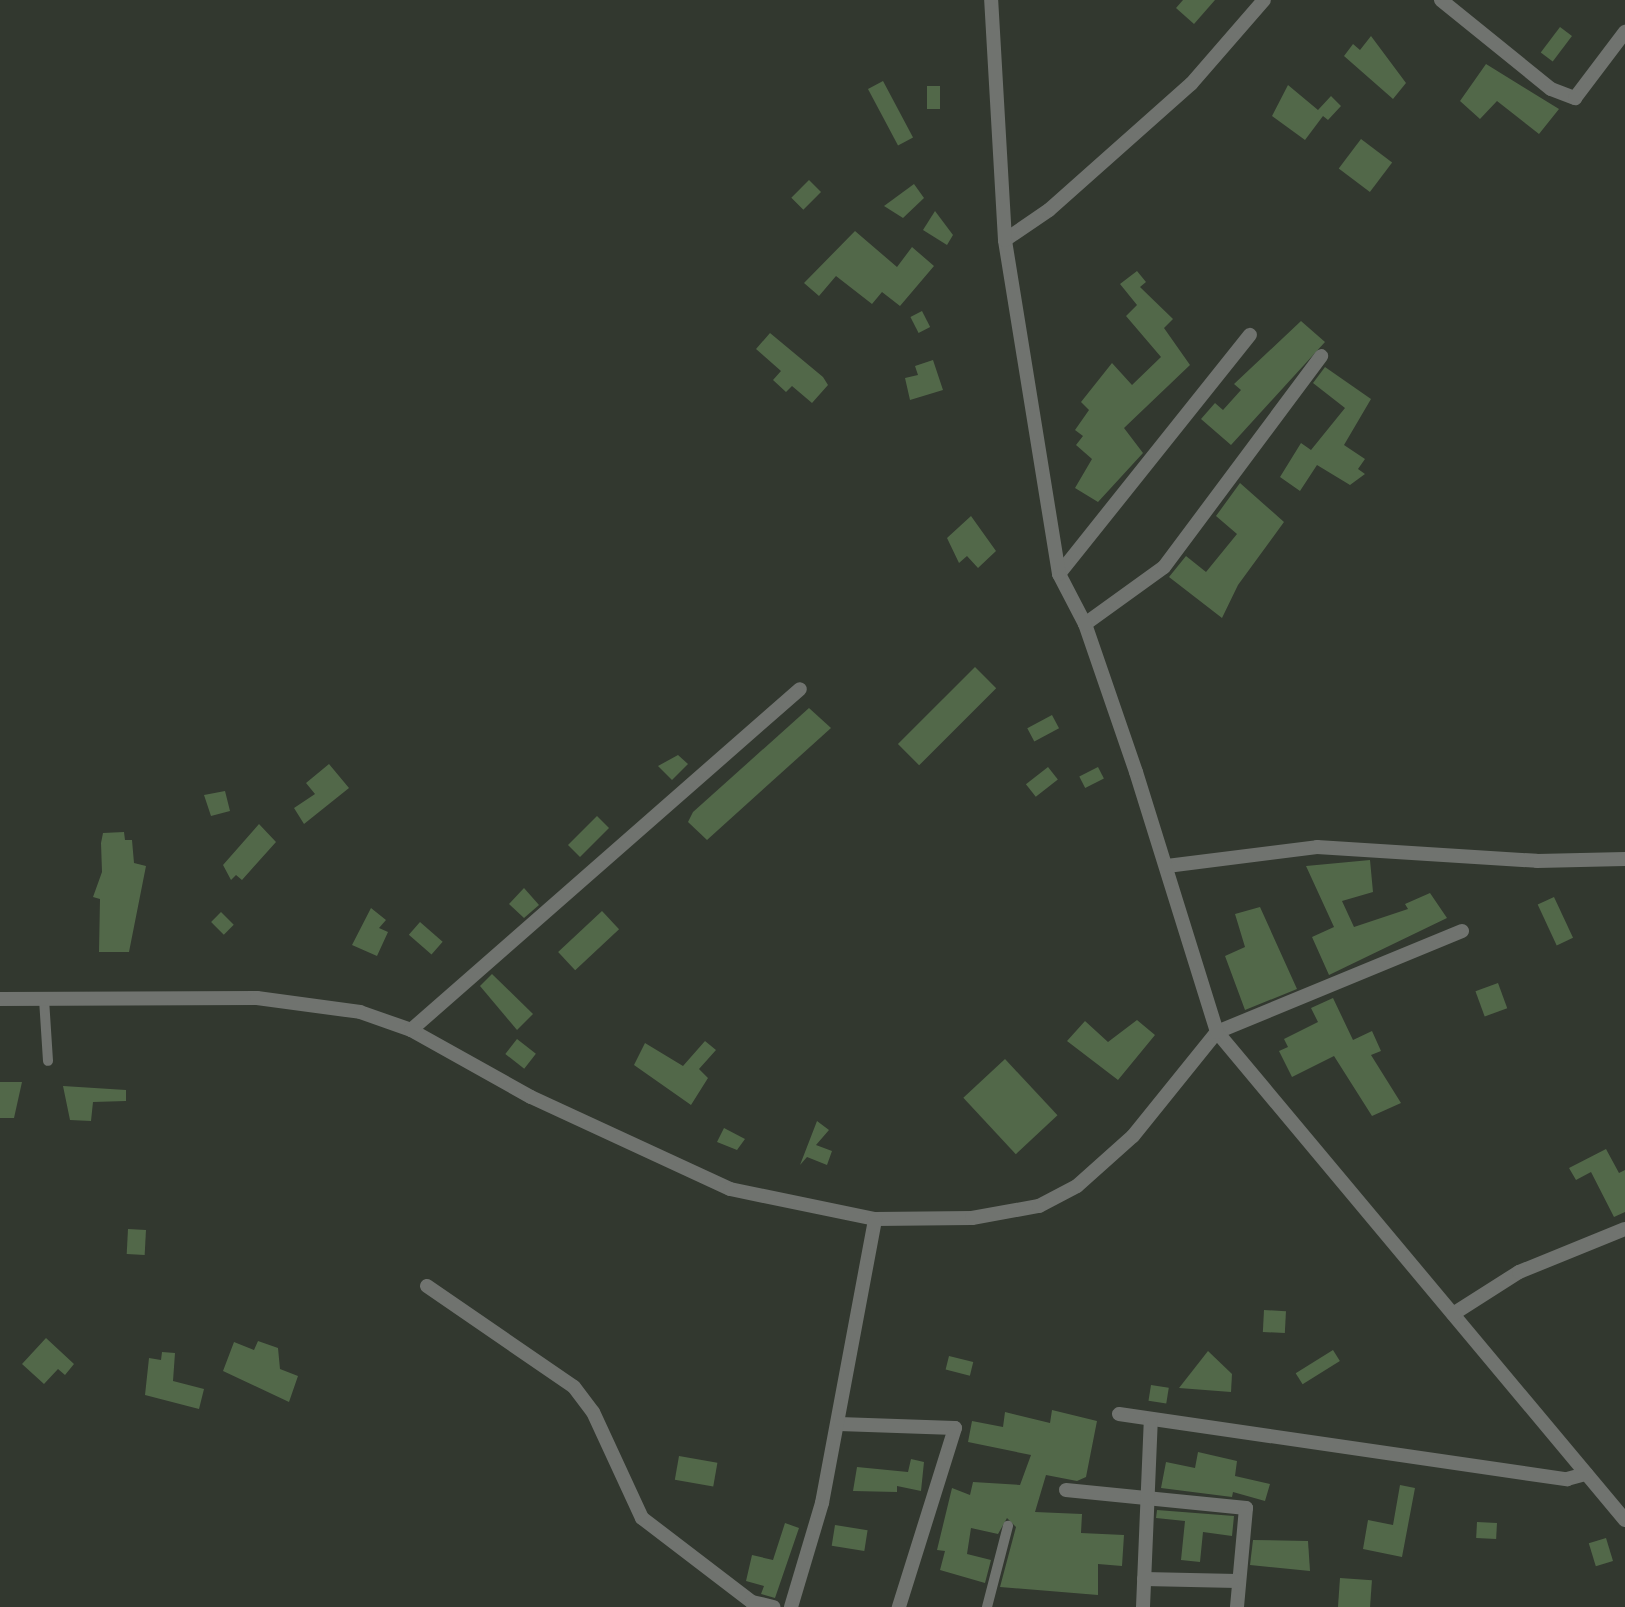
<!DOCTYPE html>
<html>
<head>
<meta charset="utf-8">
<style>
	body { margin:0 }
	#map { position:relative; width:1625px; height:1607px; overflow:hidden; background:#32382f; font-family:Figtree,sans-serif }
	div>[style] { position:absolute }
	.building>* { inset:0; background:#526849; transform-origin:0 0 }
	.lane>* { height:10px; margin:-5px; padding:0 5px; transform-origin:5px; border-radius:5px; background:#70736f }
	.street>* { height:14px; margin:-7px; padding:0 7px; transform-origin:7px; border-radius:7px; background:#70736f }
	span { translate:-50% -50%; white-space:nowrap; text-align:center; line-height:1.15; -webkit-text-stroke:6px #282e26; paint-order:stroke }
</style>
</head>
<body>
<div id="map">
	<div class="building">
		<i style="clip-path:polygon(1183px 0,1215px 0,1194px 24px,1176px 8px)"></i>
		<i style="left:1560px;top:27px;width:15px;height:32px;rotate:37deg"></i>
		<i style="clip-path:polygon(1371px 36px,1406px 83px,1393px 99px,1344px 56px,1353px 44px,1360px 50px)"></i>
		<i style="clip-path:polygon(1486px 64px,1559px 109px,1539px 134px,1497px 101px,1480px 119px,1460px 101px)"></i>
		<i style="left:883px;top:81px;width:64px;height:17px;rotate:62deg"></i>
		<i style="clip-path:polygon(1288px 85px,1318px 110px,1331px 96px,1341px 106px,1328px 120px,1323px 116px,1305px 140px,1272px 116px)"></i>
		<i style="left:927px;top:86px;width:13px;height:23px"></i>
		<i style="left:1361px;top:139px;width:39px;height:37px;rotate:37deg"></i>
		<i style="left:809px;top:180px;width:17px;height:25px;rotate:45deg"></i>
		<i style="clip-path:polygon(914px 184px,924px 198px,903px 218px,884px 206px)"></i>
		<i style="clip-path:polygon(935px 211px,953px 235px,947px 245px,923px 230px)"></i>
		<i style="clip-path:polygon(855px 231px,897px 267px,912px 247px,934px 266px,900px 306px,882px 292px,872px 304px,836px 276px,819px 296px,804px 283px)"></i>
		<i style="clip-path:polygon(1137px 271px,1146px 282px,1140px 287px,1173px 319px,1164px 328px,1190px 365px,1124px 428px,1143px 453px,1098px 502px,1075px 488px,1092px 459px,1076px 445px,1083px 436px,1075px 430px,1089px 410px,1081px 402px,1112px 363px,1132px 385px,1161px 357px,1126px 316px,1137px 305px,1120px 284px)"></i>
		<i style="left:922px;top:311px;width:18px;height:13px;rotate:63deg"></i>
		<i style="clip-path:polygon(1301px 321px,1325px 342px,1231px 445px,1201px 419px,1215px 403px,1223px 410px,1241px 390px,1234px 384px)"></i>
		<i style="clip-path:polygon(770px 333px,823px 377px,828px 385px,812px 403px,792px 386px,786px 392px,773px 380px,781px 371px,756px 349px)"></i>
		<i style="clip-path:polygon(933px 360px,943px 390px,910px 400px,905px 378px,918px 375px,915px 366px)"></i>
		<i style="clip-path:polygon(1325px 367px,1371px 399px,1344px 445px,1365px 459px,1358px 469px,1365px 474px,1350px 485px,1317px 465px,1300px 491px,1280px 477px,1301px 443px,1311px 450px,1345px 408px,1313px 383px)"></i>
		<i style="clip-path:polygon(1240px 483px,1284px 522px,1238px 585px,1222px 618px,1169px 577px,1186px 556px,1206px 572px,1237px 534px,1216px 516px)"></i>
		<i style="clip-path:polygon(971px 516px,996px 551px,978px 568px,967px 556px,959px 563px,947px 538px)"></i>
		<i style="left:975px;top:667px;width:30px;height:109px;rotate:45deg"></i>
		<i style="clip-path:polygon(809px 708px,831px 728px,707px 840px,688px 822px,693px 812px)"></i>
		<i style="left:1052px;top:715px;width:15px;height:28px;rotate:62deg"></i>
		<i style="clip-path:polygon(678px 755px,688px 764px,672px 780px,658px 766px)"></i>
		<i style="clip-path:polygon(329px 764px,349px 788px,304px 824px,294px 808px,315px 794px,306px 783px)"></i>
		<i style="left:1048px;top:767px;width:16px;height:28px;rotate:52deg"></i>
		<i style="left:1098px;top:767px;width:13px;height:21px;rotate:63deg"></i>
		<i style="clip-path:polygon(225px 791px,230px 811px,211px 816px,204px 795px)"></i>
		<i style="left:597px;top:816px;width:17px;height:41px;rotate:45deg"></i>
		<i style="clip-path:polygon(259px 824px,276px 842px,242px 880px,236px 875px,231px 880px,223px 865px)"></i>
		<i style="clip-path:polygon(124px 832px,125px 840px,132px 840px,134px 863px,146px 866px,129px 952px,99px 952px,100px 899px,93px 897px,102px 872px,101px 843px,103px 833px)"></i>
		<i style="clip-path:polygon(1370px 860px,1373px 892px,1342px 901px,1354px 927px,1408px 909px,1405px 904px,1430px 893px,1447px 918px,1329px 975px,1312px 937px,1334px 927px,1306px 866px)"></i>
		<i style="clip-path:polygon(524px 888px,539px 905px,524px 918px,509px 904px)"></i>
		<i style="left:1554px;top:897px;width:45px;height:18px;rotate:65deg"></i>
		<i style="clip-path:polygon(1260px 907px,1297px 989px,1245px 1010px,1225px 956px,1245px 947px,1235px 914px)"></i>
		<i style="clip-path:polygon(371px 908px,386px 920px,379px 928px,388px 932px,377px 956px,352px 945px)"></i>
		<i style="left:602px;top:911px;width:25px;height:60px;rotate:47deg"></i>
		<i style="left:221px;top:912px;width:18px;height:14px;rotate:45deg"></i>
		<i style="left:420px;top:922px;width:30px;height:17px;rotate:41deg"></i>
		<i style="clip-path:polygon(492px 974px,533px 1014px,517px 1030px,480px 986px)"></i>
		<i style="left:1498px;top:983px;width:27px;height:24px;rotate:70deg"></i>
		<i style="clip-path:polygon(1333px 998px,1353px 1040px,1372px 1031px,1381px 1051px,1371px 1055px,1401px 1103px,1372px 1116px,1334px 1056px,1292px 1077px,1279px 1051px,1288px 1047px,1284px 1039px,1318px 1022px,1311px 1008px)"></i>
		<i style="clip-path:polygon(1137px 1020px,1155px 1035px,1118px 1080px,1067px 1041px,1085px 1021px,1108px 1042px)"></i>
		<i style="left:517px;top:1039px;width:24px;height:19px;rotate:38deg"></i>
		<i style="clip-path:polygon(705px 1041px,716px 1050px,699px 1069px,708px 1078px,691px 1105px,634px 1065px,645px 1043px,683px 1066px)"></i>
		<i style="left:1005px;top:1059px;width:77px;height:57px;rotate:47deg"></i>
		<i style="clip-path:polygon(0 1082px,22px 1082px,14px 1118px,0 1118px)"></i>
		<i style="clip-path:polygon(63px 1086px,126px 1090px,126px 1101px,93px 1102px,91px 1121px,70px 1120px)"></i>
		<i style="clip-path:polygon(817px 1121px,829px 1130px,816px 1145px,832px 1151px,827px 1165px,807px 1157px,800px 1165px)"></i>
		<i style="clip-path:polygon(724px 1128px,745px 1139px,737px 1150px,717px 1142px)"></i>
		<i style="clip-path:polygon(1606px 1149px,1619px 1173px,1625px 1170px,1625px 1212px,1614px 1217px,1591px 1172px,1576px 1180px,1569px 1168px)"></i>
		<i style="left:128px;top:1229px;width:18px;height:25px;rotate:3deg"></i>
		<i style="left:1264px;top:1310px;width:22px;height:22px;rotate:3deg"></i>
		<i style="clip-path:polygon(46px 1338px,74px 1364px,65px 1375px,58px 1369px,44px 1384px,22px 1364px)"></i>
		<i style="clip-path:polygon(258px 1341px,278px 1348px,280px 1369px,298px 1376px,289px 1402px,223px 1371px,234px 1342px,254px 1350px)"></i>
		<i style="left:1333px;top:1350px;width:13px;height:44px;rotate:58deg"></i>
		<i style="clip-path:polygon(1208px 1351px,1232px 1374px,1231px 1392px,1179px 1388px)"></i>
		<i style="clip-path:polygon(162px 1352px,175px 1353px,173px 1381px,204px 1389px,199px 1409px,145px 1395px,149px 1358px,161px 1360px)"></i>
		<i style="left:949px;top:1356px;width:25px;height:14px;rotate:14deg"></i>
		<i style="left:1151px;top:1385px;width:18px;height:16px;rotate:9deg"></i>
		<i style="clip-path:polygon(1052px 1410px,1097px 1421px,1086px 1477px,1077px 1481px,1046px 1475px,1035px 1512px,1082px 1514px,1081px 1533px,1124px 1535px,1122px 1566px,1098px 1564px,1098px 1595px,1000px 1587px,1016px 1527px,1007px 1518px,998px 1534px,971px 1528px,967px 1554px,991px 1560px,985px 1583px,940px 1570px,945px 1551px,937px 1550px,952px 1488px,970px 1495px,973px 1482px,1020px 1485px,1031px 1455px,968px 1442px,972px 1421px,1003px 1427px,1005px 1412px,1050px 1423px)"></i>
		<i style="clip-path:polygon(1198px 1452px,1237px 1461px,1235px 1476px,1270px 1484px,1265px 1501px,1233px 1492px,1232px 1497px,1161px 1488px,1166px 1462px,1195px 1468px)"></i>
		<i style="left:679px;top:1456px;width:39px;height:24px;rotate:10deg"></i>
		<i style="clip-path:polygon(911px 1459px,924px 1462px,921px 1491px,897px 1486px,897px 1492px,853px 1491px,857px 1467px,908px 1472px)"></i>
		<i style="clip-path:polygon(1400px 1485px,1415px 1488px,1402px 1557px,1363px 1549px,1368px 1520px,1393px 1525px)"></i>
		<i style="clip-path:polygon(1157px 1510px,1234px 1516px,1232px 1536px,1203px 1532px,1200px 1562px,1181px 1560px,1185px 1521px,1156px 1518px)"></i>
		<i style="left:1477px;top:1522px;width:20px;height:16px;rotate:3deg"></i>
		<i style="clip-path:polygon(785px 1523px,799px 1528px,775px 1598px,761px 1594px,764px 1586px,746px 1581px,752px 1555px,773px 1560px)"></i>
		<i style="left:835px;top:1525px;width:33px;height:21px;rotate:9deg"></i>
		<i style="left:1606px;top:1538px;width:24px;height:18px;rotate:73deg"></i>
		<i style="clip-path:polygon(1253px 1540px,1308px 1541px,1310px 1571px,1250px 1565px)"></i>
		<i style="left:1340px;top:1578px;width:32px;height:29px;rotate:4deg"></i>
	</div>
	<div class="lane">
		<i style="left:44px;top:999px;width:62px;rotate:86.3deg"></i>
		<i style="left:987px;top:1607px;width:84px;rotate:-75.5deg"></i>
	</div>
	<div class="street">
		<i style="left:1441px;top:0;width:141px;rotate:39deg"></i>
		<i style="left:1551px;top:89px;width:26px;rotate:21deg"></i>
		<i style="left:1575px;top:98px;width:83px;rotate:-52.9deg"></i>
		<i style="left:1005px;top:240px;width:53px;rotate:-34.3deg"></i>
		<i style="left:1049px;top:210px;width:190px;rotate:-41.6deg"></i>
		<i style="left:1191px;top:84px;width:111px;rotate:-49deg"></i>
		<i style="left:1059px;top:574px;width:306px;rotate:-51.4deg"></i>
		<i style="left:1085px;top:624px;width:97px;rotate:-35.8deg"></i>
		<i style="left:1164px;top:567px;width:263px;rotate:-53.3deg"></i>
		<i style="left:1167px;top:866px;width:151px;rotate:-7.2deg"></i>
		<i style="left:1317px;top:847px;width:220px;rotate:3.6deg"></i>
		<i style="left:1537px;top:861px;width:88px;rotate:-1.3deg"></i>
		<i style="left:1462px;top:931px;width:265px;rotate:157.6deg"></i>
		<i style="left:1217px;top:1032px;width:636px;rotate:50.1deg"></i>
		<i style="left:0;top:999px;width:257px;rotate:-0.2deg"></i>
		<i style="left:257px;top:998px;width:104px;rotate:7.7deg"></i>
		<i style="left:360px;top:1012px;width:54px;rotate:19.4deg"></i>
		<i style="left:411px;top:1030px;width:137px;rotate:29.2deg"></i>
		<i style="left:531px;top:1097px;width:219px;rotate:24.8deg"></i>
		<i style="left:730px;top:1189px;width:148px;rotate:11.7deg"></i>
		<i style="left:875px;top:1219px;width:97px;rotate:-0.6deg"></i>
		<i style="left:972px;top:1218px;width:68px;rotate:-10.2deg"></i>
		<i style="left:1039px;top:1206px;width:43px;rotate:-27.8deg"></i>
		<i style="left:1077px;top:1186px;width:75px;rotate:-41.8deg"></i>
		<i style="left:1133px;top:1136px;width:134px;rotate:-51.1deg"></i>
		<i style="left:1217px;top:1032px;width:272px;rotate:-107.3deg"></i>
		<i style="left:1136px;top:772px;width:157px;rotate:-109deg"></i>
		<i style="left:1085px;top:624px;width:56px;rotate:-117.5deg"></i>
		<i style="left:1059px;top:574px;width:338px;rotate:-99.2deg"></i>
		<i style="left:1005px;top:240px;width:240px;rotate:-93.3deg"></i>
		<i style="left:411px;top:1030px;width:517px;rotate:-41.24deg"></i>
		<i style="left:427px;top:1286px;width:178px;rotate:34.5deg"></i>
		<i style="left:574px;top:1387px;width:31px;rotate:53deg"></i>
		<i style="left:593px;top:1412px;width:117px;rotate:65.2deg"></i>
		<i style="left:642px;top:1518px;width:138px;rotate:37.4deg"></i>
		<i style="left:752px;top:1602px;width:22px;rotate:13deg"></i>
		<i style="left:1453px;top:1314px;width:78px;rotate:-32.5deg"></i>
		<i style="left:1519px;top:1272px;width:114px;rotate:-22.1deg"></i>
		<i style="left:1119px;top:1414px;width:453px;rotate:8.3deg"></i>
		<i style="left:1567px;top:1479px;width:20px;rotate:-15deg"></i>
		<i style="left:839px;top:1424px;width:116px;rotate:2deg"></i>
		<i style="left:955px;top:1428px;width:188px;rotate:107.4deg"></i>
		<i style="left:1066px;top:1490px;width:181px;rotate:5.7deg"></i>
		<i style="left:1246px;top:1508px;width:99px;rotate:95.2deg"></i>
		<i style="left:1144px;top:1579px;width:93px;rotate:1.2deg"></i>
		<i style="left:791px;top:1607px;width:109px;rotate:-73.4deg"></i>
		<i style="left:822px;top:1503px;width:289px;rotate:-79.4deg"></i>
		<i style="left:1143px;top:1607px;width:188px;rotate:-87.6deg"></i>
	</div>
</div>
</body>
</html>
